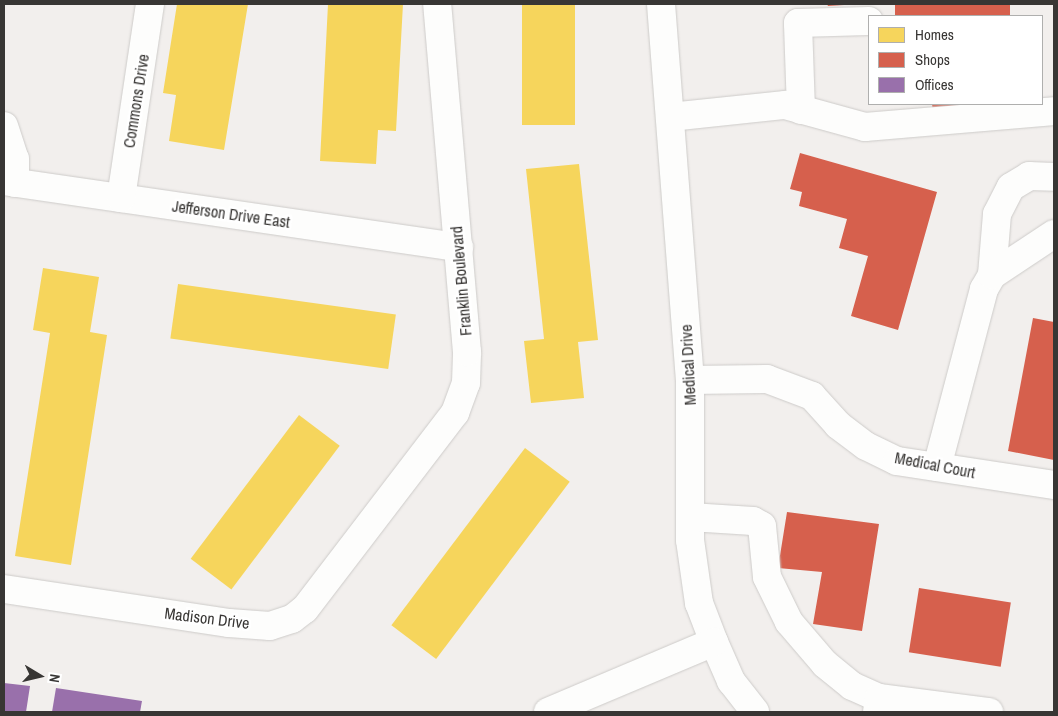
<!DOCTYPE html>
<html>
<head>
<meta charset="utf-8">
<style>
	body { margin:0 }
	#map { position:relative; width:1058px; height:716px; overflow:hidden; background:#f2efed; font-family:"Archivo Narrow",sans-serif }
	div>[style] { position:absolute }
	.homes>* { inset:0; background:#f6d55c; transform-origin:0 0 }
	.shops>* { inset:0; background:#d6604d; transform-origin:0 0 }
	.offices>* { inset:0; background:#9970ab }
	.roads { filter:drop-shadow(0 0 1px #cdcbc9) drop-shadow(0 0 1px #cdcbc9) }
	.minor>* { height:28px; margin:-14px; padding:0 14px; transform-origin:14px; border-radius:14px; background:#fdfdfc }
	span { translate:-50% -50%; white-space:nowrap; text-align:center; line-height:1.15; -webkit-text-stroke:5px #fff; paint-order:stroke }
	.street-label { font-size:16px; color:#383634 }
	.frame { position:absolute; inset:0; border:5px solid #383634; pointer-events:none }
	.legend { position:absolute; left:868px; top:15px; width:175px; height:90px; box-sizing:border-box; background:#fff; border:1px solid #afafae; margin:0; padding:6px 9px; list-style:none; font-size:15px; color:#383634 }
	.legend li { display:flex; align-items:center; gap:10px; height:25px }
	.legend b { width:25px; border:1px solid #afafae }
	.north { position:absolute; left:15px; top:651px; width:50px; height:50px; -webkit-text-stroke:4px #fff; paint-order:stroke; rotate:99deg; font-size:14px; font-weight:700; line-height:20px; text-align:center; color:#383634 }
	.north::after { content:''; display:block; margin:auto; width:18px; height:22px; background:#383634; clip-path:polygon(50% 0,100% 100%,50% 72%,0 100%) }
</style>
</head>
<body>
<div id="map">
	<div class="homes">
		<i style="clip-path:polygon(177px 4px,248px 4px,224px 150px,169px 141px,176px 95px,163px 93px)"></i>
		<i style="clip-path:polygon(328px 4px,403px 4px,396px 131px,378px 130px,376px 164px,320px 161px)"></i>
		<i style="left:522px;top:4px;width:53px;height:121px"></i>
		<i style="clip-path:polygon(579px 164px,598px 340px,578px 342px,584px 398px,531px 403px,524px 341px,544px 339px,526px 169px)"></i>
		<i style="clip-path:polygon(43px 268px,99px 277px,90px 332px,107px 335px,71px 565px,15px 556px,50px 333px,33px 330px)"></i>
		<i style="left:178px;top:284px;width:220px;height:55px;rotate:8deg"></i>
		<i style="left:299px;top:415px;width:51px;height:180px;rotate:37deg"></i>
		<i style="left:525px;top:448px;width:56px;height:222px;rotate:37deg"></i>
	</div>
	<div class="shops">
		<i style="clip-path:polygon(827px 4px,844px 4px,844px 5px,828px 6px)"></i>
		<i style="left:895px;top:4px;width:115px;height:12px"></i>
		<i style="clip-path:polygon(932px 104px,1008px 104px,933px 111px)"></i>
		<i style="clip-path:polygon(800px 153px,937px 192px,898px 330px,851px 316px,868px 256px,839px 248px,847px 219px,799px 206px,802px 192px,790px 189px)"></i>
		<i style="clip-path:polygon(1033px 318px,1054px 322px,1054px 460px,1008px 451px)"></i>
		<i style="clip-path:polygon(787px 512px,879px 524px,862px 631px,813px 624px,822px 572px,778px 568px)"></i>
		<i style="left:919px;top:588px;width:93px;height:65px;rotate:9deg"></i>
	</div>
	<div class="offices">
		<i style="clip-path:polygon(4px 683px,30px 686px,26px 712px,4px 712px)"></i>
		<i style="clip-path:polygon(56px 688px,142px 701px,140px 712px,52px 712px)"></i>
	</div>
	<div class="roads">
		<div class="minor">
			<i style="left:661px;top:4px;width:377px;rotate:85.6deg"></i>
			<i style="left:690px;top:380px;width:160px;rotate:90deg"></i>
			<i style="left:690px;top:540px;width:64px;rotate:81.9deg"></i>
			<i style="left:699px;top:603px;width:42px;rotate:69deg"></i>
			<i style="left:714px;top:642px;width:43px;rotate:66.4deg"></i>
			<i style="left:731px;top:681px;width:39px;rotate:52deg"></i>
			<i style="left:801px;top:110px;width:87px;rotate:-92deg"></i>
			<i style="left:798px;top:23px;width:71px;rotate:-1.6deg"></i>
			<i style="left:670px;top:117px;width:116px;rotate:-6deg"></i>
			<i style="left:785px;top:105px;width:83px;rotate:15.4deg"></i>
			<i style="left:865px;top:127px;width:190px;rotate:-4.8deg"></i>
			<i style="left:4px;top:126px;width:35px;rotate:72deg"></i>
			<i style="left:15px;top:159px;width:24px;rotate:90deg"></i>
			<i style="left:4px;top:181px;width:460px;rotate:8.3deg"></i>
			<i style="left:121px;top:198px;width:196px;rotate:-81.5deg"></i>
			<i style="left:992px;top:275px;width:61px;rotate:-85.3deg"></i>
			<i style="left:997px;top:214px;width:30px;rotate:-63deg"></i>
			<i style="left:1011px;top:187px;width:21px;rotate:-31deg"></i>
			<i style="left:1029px;top:176px;width:25px;rotate:2deg"></i>
			<i style="left:690px;top:380px;width:77px;rotate:-0.7deg"></i>
			<i style="left:767px;top:379px;width:48px;rotate:20.7deg"></i>
			<i style="left:812px;top:396px;width:39px;rotate:48deg"></i>
			<i style="left:838px;top:425px;width:35px;rotate:37deg"></i>
			<i style="left:866px;top:446px;width:34px;rotate:26deg"></i>
			<i style="left:897px;top:461px;width:159px;rotate:8.7deg"></i>
			<i style="left:937px;top:467px;width:184px;rotate:-75.2deg"></i>
			<i style="left:984px;top:289px;width:16px;rotate:-60deg"></i>
			<i style="left:992px;top:275px;width:74px;rotate:-33.5deg"></i>
			<i style="left:690px;top:517px;width:63px;rotate:3.6deg"></i>
			<i style="left:753px;top:521px;width:10px;rotate:29deg"></i>
			<i style="left:762px;top:526px;width:51px;rotate:84.4deg"></i>
			<i style="left:767px;top:577px;width:50px;rotate:63.9deg"></i>
			<i style="left:789px;top:622px;width:55px;rotate:49.4deg"></i>
			<i style="left:825px;top:664px;width:35px;rotate:39deg"></i>
			<i style="left:852px;top:686px;width:30px;rotate:24deg"></i>
			<i style="left:879px;top:698px;width:14px;rotate:98deg"></i>
			<i style="left:4px;top:589px;width:228px;rotate:8.6deg"></i>
			<i style="left:229px;top:623px;width:41px;rotate:4.2deg"></i>
			<i style="left:270px;top:626px;width:23px;rotate:-18deg"></i>
			<i style="left:292px;top:619px;width:16px;rotate:-38deg"></i>
			<i style="left:305px;top:609px;width:247px;rotate:-52.6deg"></i>
			<i style="left:455px;top:413px;width:32px;rotate:-70deg"></i>
			<i style="left:466px;top:383px;width:31px;rotate:-88deg"></i>
			<i style="left:467px;top:352px;width:349px;rotate:-94.9deg"></i>
			<i style="left:879px;top:698px;width:111px;rotate:7.3deg"></i>
			<i style="left:548px;top:712px;width:180px;rotate:-22.9deg"></i>
		</div>
	</div>
	<div class="street-label">
		<span style="left:136px;top:101px;rotate:-81deg">Commons Drive</span>
		<span style="left:231px;top:214px;rotate:8deg">Jefferson Drive East</span>
		<span style="left:461px;top:281px;rotate:-95deg">Franklin Boulevard</span>
		<span style="left:688px;top:365px;rotate:-93deg">Medical Drive</span>
		<span style="left:935px;top:465px;rotate:11deg">Medical Court</span>
		<span style="left:207px;top:618px;rotate:7deg">Madison Drive</span>
	</div>
	<div class="frame"></div>
	<ul class="legend">
	<li><b style="height:14px;background:#f6d55c"></b>Homes</li>
	<li><b style="height:14px;background:#d6604d"></b>Shops</li>
	<li><b style="height:14px;background:#9970ab"></b>Offices</li>
	</ul>
	<div class="north">N</div>
</div>
</body>
</html>
